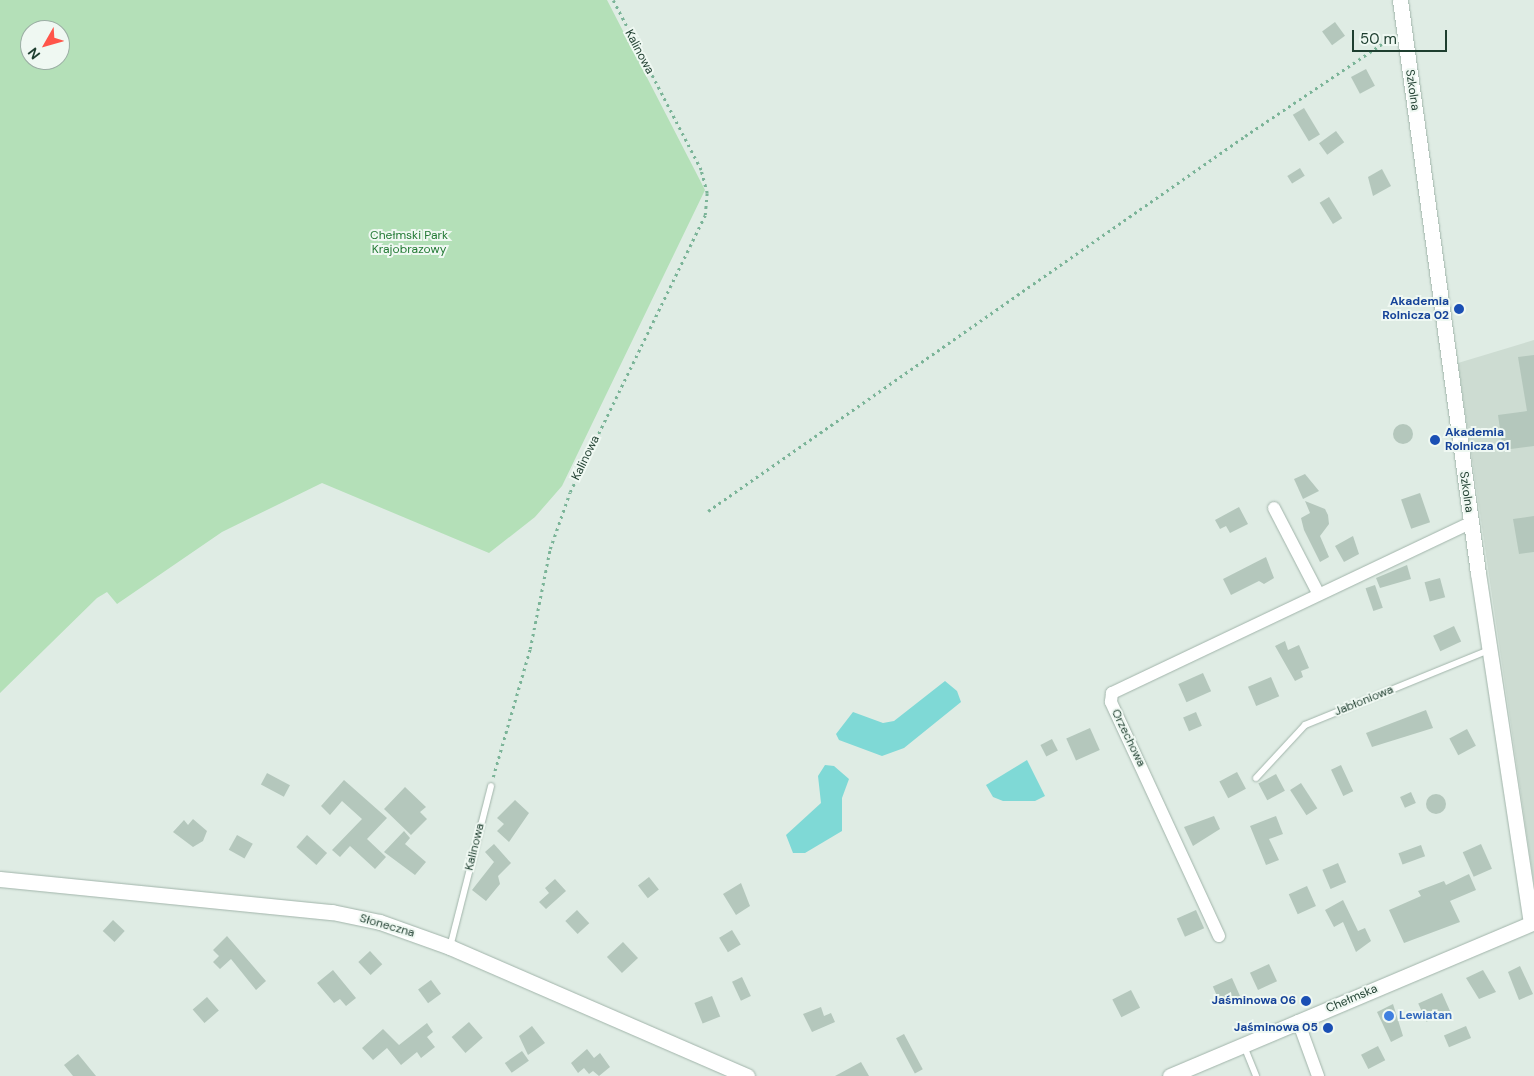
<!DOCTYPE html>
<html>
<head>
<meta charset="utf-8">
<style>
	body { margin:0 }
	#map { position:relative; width:1534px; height:1076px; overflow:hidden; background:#dfece4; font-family:"DM Sans",sans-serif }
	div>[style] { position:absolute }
	.built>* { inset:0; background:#cddcd2 }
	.green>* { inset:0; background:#b4e0b8 }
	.water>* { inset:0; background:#7fd9d6 }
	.building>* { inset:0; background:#b4c7bc; transform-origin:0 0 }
	.round { border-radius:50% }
	.path>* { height:2.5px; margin-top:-1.25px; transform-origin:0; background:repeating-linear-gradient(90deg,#7bb498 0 2.5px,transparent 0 6.5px) }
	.roads { filter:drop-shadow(0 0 1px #a1b4aa) drop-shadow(0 0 1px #a1b4aa) }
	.lane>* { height:6px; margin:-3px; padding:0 3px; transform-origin:3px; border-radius:3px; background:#fff }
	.street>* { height:12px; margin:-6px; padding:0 6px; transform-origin:6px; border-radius:6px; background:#fff }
	.secondary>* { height:15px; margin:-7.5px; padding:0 7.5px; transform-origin:7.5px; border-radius:7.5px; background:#fff }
	.dots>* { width:14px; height:14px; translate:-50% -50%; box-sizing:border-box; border:2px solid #eff8f2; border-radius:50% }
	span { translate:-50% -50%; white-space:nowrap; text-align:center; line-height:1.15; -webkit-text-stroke:4px #eff8f2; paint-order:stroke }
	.street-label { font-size:12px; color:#1e3e2f }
	.park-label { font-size:12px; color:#237a35 }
	.transit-label { font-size:12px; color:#164399; font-weight:700 }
	.right { translate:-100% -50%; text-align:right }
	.left { translate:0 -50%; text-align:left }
	.shop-label { font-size:12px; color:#366cbe; font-weight:700 }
	.north { position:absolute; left:20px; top:20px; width:50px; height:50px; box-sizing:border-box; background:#eff8f2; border:1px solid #9baea4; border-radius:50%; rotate:232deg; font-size:14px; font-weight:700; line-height:20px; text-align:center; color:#1e3e2f }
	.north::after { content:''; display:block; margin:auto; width:18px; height:22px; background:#ff554a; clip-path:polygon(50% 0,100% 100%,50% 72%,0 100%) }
	.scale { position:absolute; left:1352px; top:30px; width:95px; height:22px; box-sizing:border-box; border:2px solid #1e3e2f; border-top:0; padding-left:6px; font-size:15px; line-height:18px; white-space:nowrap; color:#1e3e2f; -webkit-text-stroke:4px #eff8f2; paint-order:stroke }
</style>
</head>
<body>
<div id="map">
	<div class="built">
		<i style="clip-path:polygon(1534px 340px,1534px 884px,1458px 363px)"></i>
	</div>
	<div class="green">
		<i style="clip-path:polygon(evenodd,0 0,607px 0,705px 190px,562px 486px,535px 517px,489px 553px,322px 483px,222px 532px,117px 604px,107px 592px,97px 598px,0 693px,0 0,30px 30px,60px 30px,60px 60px,30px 60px,30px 30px)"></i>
	</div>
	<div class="water">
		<i style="clip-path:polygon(945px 681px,957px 691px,961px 702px,904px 748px,882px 756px,839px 740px,836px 734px,853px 712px,883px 723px,894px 721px)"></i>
		<i style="clip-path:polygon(1027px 760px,1045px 796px,1035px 801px,1003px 801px,993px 797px,986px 785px)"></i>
		<i style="clip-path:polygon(825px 765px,834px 766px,849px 779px,842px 798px,842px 831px,805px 853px,793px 853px,786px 835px,821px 803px,818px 776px)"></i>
	</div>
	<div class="building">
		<i style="left:1335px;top:22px;width:17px;height:16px;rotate:54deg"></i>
		<i style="left:1366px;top:69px;width:19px;height:17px;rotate:62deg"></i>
		<i style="left:1304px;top:108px;width:31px;height:13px;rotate:59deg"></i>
		<i style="left:1336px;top:131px;width:14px;height:21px;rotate:54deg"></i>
		<i style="left:1300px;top:168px;width:9px;height:15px;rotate:58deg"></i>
		<i style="clip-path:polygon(1382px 169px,1391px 186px,1373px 196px,1368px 177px)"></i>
		<i style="left:1329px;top:197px;width:25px;height:11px;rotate:58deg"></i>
		<i style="clip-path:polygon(1534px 355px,1534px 446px,1503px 450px,1498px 415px,1527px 411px,1518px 357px)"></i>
		<i class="round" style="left:1393px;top:424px;width:20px;height:20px"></i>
		<i style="clip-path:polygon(1305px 474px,1319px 491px,1303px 499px,1294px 479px)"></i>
		<i style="left:1420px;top:493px;width:31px;height:20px;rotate:71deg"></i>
		<i style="clip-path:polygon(1305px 501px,1325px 509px,1328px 515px,1329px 524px,1320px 536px,1329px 557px,1320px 562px,1304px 530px,1301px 518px,1310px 513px)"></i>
		<i style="clip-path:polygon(1239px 507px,1248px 524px,1230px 533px,1226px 526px,1220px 529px,1215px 520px)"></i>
		<i style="clip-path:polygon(1534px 516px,1534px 552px,1519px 554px,1513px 519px)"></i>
		<i style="clip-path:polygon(1353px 536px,1359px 554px,1344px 562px,1335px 546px)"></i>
		<i style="clip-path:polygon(1266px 557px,1274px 578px,1264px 584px,1259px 581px,1231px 595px,1223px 579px)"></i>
		<i style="clip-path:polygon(1407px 565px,1411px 579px,1380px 588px,1376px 578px)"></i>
		<i style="left:1440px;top:578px;width:20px;height:16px;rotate:75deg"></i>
		<i style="left:1375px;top:585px;width:24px;height:10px;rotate:71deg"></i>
		<i style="left:1454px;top:626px;width:17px;height:23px;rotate:65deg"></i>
		<i style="clip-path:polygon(1285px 641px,1288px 650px,1299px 645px,1309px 668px,1301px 671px,1303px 677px,1295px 681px,1275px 646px)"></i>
		<i style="left:1203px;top:673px;width:20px;height:27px;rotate:66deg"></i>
		<i style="left:1271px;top:677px;width:21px;height:25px;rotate:67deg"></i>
		<i style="clip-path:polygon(1426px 710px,1433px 728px,1372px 747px,1366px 733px)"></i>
		<i style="left:1196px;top:712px;width:15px;height:14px;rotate:67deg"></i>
		<i style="left:1090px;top:728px;width:24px;height:26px;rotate:66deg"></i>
		<i style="left:1467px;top:729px;width:19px;height:20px;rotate:62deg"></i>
		<i style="left:1052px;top:739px;width:13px;height:13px;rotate:63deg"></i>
		<i style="left:1341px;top:765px;width:29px;height:11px;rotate:65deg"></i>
		<i style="left:1237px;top:772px;width:19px;height:20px;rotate:62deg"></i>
		<i style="left:267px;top:773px;width:26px;height:13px;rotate:28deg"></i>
		<i style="left:1276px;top:774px;width:19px;height:20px;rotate:62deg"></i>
		<i style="clip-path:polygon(344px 780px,387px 818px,367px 839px,386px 857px,375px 869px,350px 846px,340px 857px,332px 850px,362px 819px,342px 801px,330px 815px,321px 806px)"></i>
		<i style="left:1301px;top:783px;width:30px;height:13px;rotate:57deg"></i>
		<i style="clip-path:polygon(405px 787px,426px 807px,420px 812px,427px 819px,411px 835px,384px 809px)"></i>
		<i style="left:1411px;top:792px;width:12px;height:12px;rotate:66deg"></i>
		<i class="round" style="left:1426px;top:794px;width:20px;height:20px"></i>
		<i style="clip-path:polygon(515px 800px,529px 813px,509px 842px,497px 831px,504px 824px,497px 818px)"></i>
		<i style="clip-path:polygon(1214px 816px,1220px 829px,1193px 846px,1184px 827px)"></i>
		<i style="clip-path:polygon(1276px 816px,1283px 834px,1269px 839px,1279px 860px,1266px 865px,1250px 826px)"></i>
		<i style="clip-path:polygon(193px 819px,207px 831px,203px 841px,193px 847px,173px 832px,184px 820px,188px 825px)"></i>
		<i style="clip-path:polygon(404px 831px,410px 838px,405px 844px,426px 862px,415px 875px,384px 852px)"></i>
		<i style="left:237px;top:835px;width:18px;height:17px;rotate:29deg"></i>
		<i style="left:307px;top:835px;width:27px;height:16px;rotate:42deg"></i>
		<i style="clip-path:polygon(494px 844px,511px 863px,498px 876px,500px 884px,486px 901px,472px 890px,494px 862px,485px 852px)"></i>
		<i style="left:1481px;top:844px;width:27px;height:20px;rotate:66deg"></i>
		<i style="left:1421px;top:845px;width:12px;height:24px;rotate:70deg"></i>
		<i style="left:1338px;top:863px;width:21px;height:17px;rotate:67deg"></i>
		<i style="clip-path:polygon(1469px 874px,1476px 890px,1450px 901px,1460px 922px,1404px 943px,1389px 910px,1421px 896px,1418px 891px,1444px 881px,1446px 885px)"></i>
		<i style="left:649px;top:877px;width:16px;height:14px;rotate:52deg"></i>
		<i style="clip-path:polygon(555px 879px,566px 891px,546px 909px,539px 902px,549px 893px,545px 888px)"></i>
		<i style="clip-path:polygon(741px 883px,750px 906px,736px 915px,723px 894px)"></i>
		<i style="left:1307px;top:886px;width:22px;height:20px;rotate:66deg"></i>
		<i style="clip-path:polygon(1343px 900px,1358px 931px,1365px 928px,1371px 941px,1356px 952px,1343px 922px,1334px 927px,1325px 910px)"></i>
		<i style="left:577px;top:910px;width:18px;height:16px;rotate:47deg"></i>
		<i style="left:1196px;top:910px;width:20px;height:21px;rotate:66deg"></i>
		<i style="left:113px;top:920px;width:16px;height:15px;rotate:43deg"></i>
		<i style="left:732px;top:930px;width:17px;height:15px;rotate:59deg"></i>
		<i style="clip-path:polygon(227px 936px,266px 981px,256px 990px,231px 959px,220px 969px,213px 962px,219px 956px,213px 950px)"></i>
		<i style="left:623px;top:942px;width:22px;height:22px;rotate:47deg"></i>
		<i style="left:370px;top:951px;width:18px;height:16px;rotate:47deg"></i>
		<i style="left:1269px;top:964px;width:19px;height:21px;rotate:65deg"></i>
		<i style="clip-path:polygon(1520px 966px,1533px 994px,1519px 1000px,1508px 972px)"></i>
		<i style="clip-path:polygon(333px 970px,356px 998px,346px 1006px,340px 999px,334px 1003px,317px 983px)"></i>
		<i style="clip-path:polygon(1483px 970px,1496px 992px,1479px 999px,1466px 978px)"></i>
		<i style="left:742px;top:977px;width:21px;height:11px;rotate:65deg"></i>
		<i style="left:1232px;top:978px;width:20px;height:21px;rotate:66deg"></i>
		<i style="left:431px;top:980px;width:17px;height:16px;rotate:54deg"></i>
		<i style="left:1131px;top:990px;width:20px;height:21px;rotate:63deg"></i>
		<i style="left:1442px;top:993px;width:20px;height:26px;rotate:66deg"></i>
		<i style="left:712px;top:996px;width:22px;height:19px;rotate:68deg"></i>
		<i style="left:207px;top:997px;width:18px;height:19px;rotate:49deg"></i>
		<i style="clip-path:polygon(1393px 1004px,1403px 1036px,1391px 1042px,1377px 1012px)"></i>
		<i style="clip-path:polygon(821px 1007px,824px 1016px,831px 1013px,835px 1022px,812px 1032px,803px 1014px)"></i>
		<i style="left:469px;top:1022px;width:21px;height:23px;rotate:49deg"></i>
		<i style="clip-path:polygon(427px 1023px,433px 1032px,427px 1037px,435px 1047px,421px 1058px,417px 1052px,401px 1065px,387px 1048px,373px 1060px,362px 1048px,383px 1029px,399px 1045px)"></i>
		<i style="clip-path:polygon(532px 1026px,545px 1043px,528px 1055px,519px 1036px)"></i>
		<i style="left:1466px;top:1026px;width:13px;height:24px;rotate:67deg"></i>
		<i style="left:904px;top:1034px;width:40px;height:9px;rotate:62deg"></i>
		<i style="left:1378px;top:1046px;width:16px;height:19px;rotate:63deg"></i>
		<i style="clip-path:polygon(587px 1049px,594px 1058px,600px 1053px,610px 1067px,599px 1076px,593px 1071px,589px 1074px,584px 1068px,578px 1073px,571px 1063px)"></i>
		<i style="left:522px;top:1051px;width:12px;height:21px;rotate:55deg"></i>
		<i style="clip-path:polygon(78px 1054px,96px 1076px,73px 1076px,64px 1065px)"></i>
		<i style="clip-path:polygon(861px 1062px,869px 1076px,835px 1076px)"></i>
	</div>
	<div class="path">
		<i style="left:708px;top:511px;width:655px;rotate:-34.93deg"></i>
		<i style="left:1245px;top:136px;width:176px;rotate:-33.9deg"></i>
		<i style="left:493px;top:777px;width:133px;rotate:-73.9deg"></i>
		<i style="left:530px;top:649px;width:102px;rotate:-78.7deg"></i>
		<i style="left:550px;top:549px;width:60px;rotate:-70.7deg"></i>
		<i style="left:570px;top:492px;width:308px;rotate:-64deg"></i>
		<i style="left:705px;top:215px;width:22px;rotate:-85deg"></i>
		<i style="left:707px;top:193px;width:24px;rotate:-105deg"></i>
		<i style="left:701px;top:170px;width:191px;rotate:-117.4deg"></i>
	</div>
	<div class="roads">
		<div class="lane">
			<i style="left:1256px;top:778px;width:72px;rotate:-47.2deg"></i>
			<i style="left:1305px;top:725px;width:199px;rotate:-22.2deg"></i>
			<i style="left:450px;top:947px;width:166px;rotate:-75.7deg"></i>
			<i style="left:1244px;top:1046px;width:32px;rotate:68deg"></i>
		</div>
		<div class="street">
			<i style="left:1274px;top:508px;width:96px;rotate:62.6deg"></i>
			<i style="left:1219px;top:936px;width:258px;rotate:-114.8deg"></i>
			<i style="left:1111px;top:702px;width:9px;rotate:-84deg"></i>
			<i style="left:1112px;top:693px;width:396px;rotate:-25.4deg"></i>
			<i style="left:1298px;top:1021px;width:59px;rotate:70deg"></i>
		</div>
		<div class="secondary">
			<i style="left:1400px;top:0;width:578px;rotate:82.25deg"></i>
			<i style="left:1478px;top:573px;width:354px;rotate:81.4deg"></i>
			<i style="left:0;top:879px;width:334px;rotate:5.7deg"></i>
			<i style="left:332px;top:912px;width:49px;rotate:11.8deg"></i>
			<i style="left:380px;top:922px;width:74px;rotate:19.7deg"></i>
			<i style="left:450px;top:947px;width:324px;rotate:23.5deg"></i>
			<i style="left:1170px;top:1076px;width:395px;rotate:-22.9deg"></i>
		</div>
	</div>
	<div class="dots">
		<i style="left:1459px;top:309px;background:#1a4fb4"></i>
		<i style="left:1435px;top:440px;background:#1a4fb4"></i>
		<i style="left:1306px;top:1001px;background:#1a4fb4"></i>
		<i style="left:1389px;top:1016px;background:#3f7fe0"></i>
		<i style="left:1328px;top:1028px;background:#1a4fb4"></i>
	</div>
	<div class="street-label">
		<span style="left:639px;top:52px;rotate:62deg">Kalinowa</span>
		<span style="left:1412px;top:90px;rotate:82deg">Szkolna</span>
		<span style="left:586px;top:458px;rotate:-64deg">Kalinowa</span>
		<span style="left:1466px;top:492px;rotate:82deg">Szkolna</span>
		<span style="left:1364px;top:701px;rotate:-22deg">Jabłoniowa</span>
		<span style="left:1128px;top:738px;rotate:64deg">Orzechowa</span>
		<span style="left:475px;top:847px;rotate:-76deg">Kalinowa</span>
		<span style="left:387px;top:926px;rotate:16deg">Słoneczna</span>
		<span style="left:1352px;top:999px;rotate:-23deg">Chełmska</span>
	</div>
	<div class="park-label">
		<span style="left:409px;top:243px">Chełmski Park<br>Krajobrazowy</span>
	</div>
	<div class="transit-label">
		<span class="right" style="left:1449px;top:309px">Akademia<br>Rolnicza 02</span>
		<span class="left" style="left:1445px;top:440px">Akademia<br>Rolnicza 01</span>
		<span class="right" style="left:1296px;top:1001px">Jaśminowa 06</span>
		<span class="right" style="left:1318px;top:1028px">Jaśminowa 05</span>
	</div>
	<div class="shop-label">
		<span class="left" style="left:1399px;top:1016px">Lewiatan</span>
	</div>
	<div class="north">N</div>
	<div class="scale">50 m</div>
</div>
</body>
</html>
